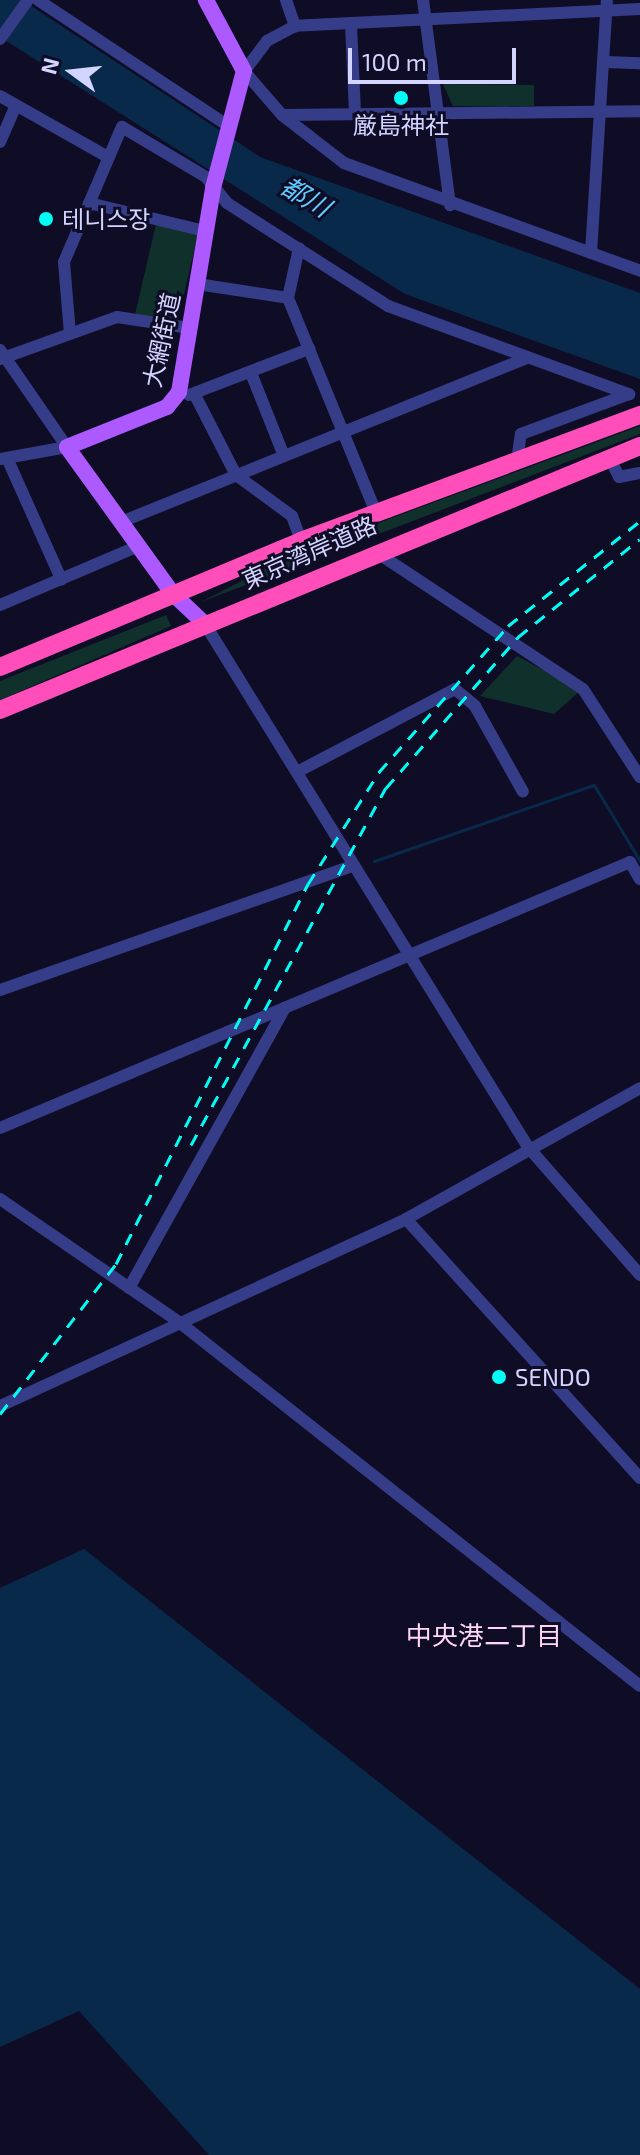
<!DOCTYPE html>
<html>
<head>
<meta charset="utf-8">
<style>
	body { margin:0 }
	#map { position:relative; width:640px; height:2155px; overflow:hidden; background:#0f0d26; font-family:"Exo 2","Noto Sans JP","Noto Sans KR",sans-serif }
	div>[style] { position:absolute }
	.green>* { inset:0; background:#10312b; transform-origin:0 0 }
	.water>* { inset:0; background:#09294a }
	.stream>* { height:3px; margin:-1.5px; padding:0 1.5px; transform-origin:1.5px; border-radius:1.5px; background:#09294a }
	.minor>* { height:12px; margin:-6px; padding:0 6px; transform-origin:6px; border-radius:6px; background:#363d88 }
	.major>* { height:16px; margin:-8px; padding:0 8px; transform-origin:8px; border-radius:8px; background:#ac5aff }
	.highway>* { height:18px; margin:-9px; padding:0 9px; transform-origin:9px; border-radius:9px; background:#ff4eba }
	.rail>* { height:3px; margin-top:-1.5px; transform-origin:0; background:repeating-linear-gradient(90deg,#00fef6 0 12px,transparent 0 22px) }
	.dots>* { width:22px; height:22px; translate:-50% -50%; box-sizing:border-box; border:4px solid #0f0d26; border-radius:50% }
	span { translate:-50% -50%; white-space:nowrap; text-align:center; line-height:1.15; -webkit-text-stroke:6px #0f0d26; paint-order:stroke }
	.poi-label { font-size:24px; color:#d3d4ff }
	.left { translate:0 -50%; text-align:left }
	.street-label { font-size:24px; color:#d3d4ff }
	.water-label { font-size:26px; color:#61caff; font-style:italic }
	.neighbourhood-label { font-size:26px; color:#ffd5f5 }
	.north { position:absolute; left:32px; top:32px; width:80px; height:80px; -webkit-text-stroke:6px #0f0d26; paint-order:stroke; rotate:285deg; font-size:22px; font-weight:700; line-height:32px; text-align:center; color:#d3d4ff }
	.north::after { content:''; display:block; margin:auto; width:28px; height:36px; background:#d3d4ff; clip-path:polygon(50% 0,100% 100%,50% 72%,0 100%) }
	.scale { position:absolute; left:348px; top:48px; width:168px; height:36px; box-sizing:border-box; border:4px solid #d3d4ff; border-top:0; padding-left:10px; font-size:24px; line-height:28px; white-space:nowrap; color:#d3d4ff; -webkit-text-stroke:6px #0f0d26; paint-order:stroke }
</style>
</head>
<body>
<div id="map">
	<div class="green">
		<i style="clip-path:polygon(443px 84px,534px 85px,534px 106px,453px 106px)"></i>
		<i style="left:156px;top:224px;width:43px;height:93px;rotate:13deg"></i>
		<i style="clip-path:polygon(640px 426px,640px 434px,201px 602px,292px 555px)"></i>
		<i style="clip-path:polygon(166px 615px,171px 626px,0 700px,0 681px)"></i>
		<i style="clip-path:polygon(517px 656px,581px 690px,554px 714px,480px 696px)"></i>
	</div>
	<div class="water">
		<i style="clip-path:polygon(0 0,22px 0,260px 157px,640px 293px,640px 379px,405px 294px,0 37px)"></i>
		<i style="clip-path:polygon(84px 1549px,640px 1989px,640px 2155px,209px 2155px,79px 2011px,0 2047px,0 1588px)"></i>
	</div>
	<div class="stream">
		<i style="left:374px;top:861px;width:233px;rotate:-19.1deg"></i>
		<i style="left:594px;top:785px;width:89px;rotate:58.8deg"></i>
	</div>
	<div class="minor">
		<i style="left:38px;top:0;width:227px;rotate:33.5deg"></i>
		<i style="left:286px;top:0;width:28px;rotate:71deg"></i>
		<i style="left:423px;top:0;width:207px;rotate:82.5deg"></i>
		<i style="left:640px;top:9px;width:345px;rotate:177.2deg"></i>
		<i style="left:295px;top:26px;width:32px;rotate:152deg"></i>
		<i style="left:267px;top:41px;width:38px;rotate:127deg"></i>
		<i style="left:244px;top:71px;width:58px;rotate:49.2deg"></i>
		<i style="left:282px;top:115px;width:78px;rotate:37.7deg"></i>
		<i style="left:344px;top:163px;width:315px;rotate:20deg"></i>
		<i style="left:351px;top:25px;width:88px;rotate:87.4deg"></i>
		<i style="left:0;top:39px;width:48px;rotate:-54.3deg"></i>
		<i style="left:605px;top:62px;width:35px;rotate:2deg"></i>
		<i style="left:0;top:96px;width:124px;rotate:29.5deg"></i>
		<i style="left:282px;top:115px;width:358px;rotate:-0.6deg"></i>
		<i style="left:0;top:142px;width:40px;rotate:-66.6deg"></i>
		<i style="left:89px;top:203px;width:119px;rotate:13.6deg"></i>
		<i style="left:299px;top:248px;width:51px;rotate:102.4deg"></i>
		<i style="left:288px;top:298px;width:232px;rotate:67.7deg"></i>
		<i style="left:591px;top:253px;width:254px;rotate:-86.4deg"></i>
		<i style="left:197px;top:284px;width:92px;rotate:8.7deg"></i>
		<i style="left:70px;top:334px;width:72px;rotate:-94.8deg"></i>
		<i style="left:64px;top:262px;width:147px;rotate:-66.8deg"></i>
		<i style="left:122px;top:127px;width:98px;rotate:30.8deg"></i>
		<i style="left:206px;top:177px;width:33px;rotate:51deg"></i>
		<i style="left:227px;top:203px;width:191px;rotate:32.6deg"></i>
		<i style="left:388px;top:306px;width:257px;rotate:20.1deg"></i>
		<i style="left:0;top:350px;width:118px;rotate:55.4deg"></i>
		<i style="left:67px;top:447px;width:68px;rotate:169.8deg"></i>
		<i style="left:0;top:359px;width:124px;rotate:-19.7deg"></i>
		<i style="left:117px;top:317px;width:74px;rotate:8.6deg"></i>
		<i style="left:251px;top:373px;width:89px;rotate:68.3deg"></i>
		<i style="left:189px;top:395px;width:129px;rotate:-21deg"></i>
		<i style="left:196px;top:397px;width:88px;rotate:62.9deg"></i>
		<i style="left:236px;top:475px;width:69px;rotate:36.2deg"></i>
		<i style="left:292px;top:516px;width:27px;rotate:70deg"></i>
		<i style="left:609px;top:457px;width:22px;rotate:63deg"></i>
		<i style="left:619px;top:477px;width:21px;rotate:-11deg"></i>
		<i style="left:7px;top:458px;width:133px;rotate:65.9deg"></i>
		<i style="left:517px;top:461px;width:27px;rotate:-82deg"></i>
		<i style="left:521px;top:434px;width:115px;rotate:-20.3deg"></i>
		<i style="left:121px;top:522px;width:436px;rotate:-22deg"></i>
		<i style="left:376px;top:552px;width:248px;rotate:33.5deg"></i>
		<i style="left:583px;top:689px;width:105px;rotate:57.1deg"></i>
		<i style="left:0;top:605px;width:150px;rotate:-23.1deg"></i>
		<i style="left:205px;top:624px;width:615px;rotate:58.3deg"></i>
		<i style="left:528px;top:1147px;width:170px;rotate:48.8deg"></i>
		<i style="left:297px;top:772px;width:178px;rotate:-27.7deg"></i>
		<i style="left:455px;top:689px;width:26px;rotate:40deg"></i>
		<i style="left:475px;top:706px;width:98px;rotate:60.8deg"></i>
		<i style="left:0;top:990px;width:374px;rotate:-19.4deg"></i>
		<i style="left:0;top:1128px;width:684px;rotate:-22.89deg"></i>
		<i style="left:630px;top:862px;width:20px;rotate:60deg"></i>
		<i style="left:0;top:1199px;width:217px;rotate:34.5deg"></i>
		<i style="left:179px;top:1322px;width:587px;rotate:38.29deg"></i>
		<i style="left:406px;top:1219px;width:349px;rotate:47.9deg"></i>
		<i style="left:129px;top:1288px;width:321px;rotate:-60.9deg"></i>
		<i style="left:0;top:1406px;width:447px;rotate:-24.7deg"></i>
		<i style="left:406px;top:1219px;width:268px;rotate:-29.2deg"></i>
	</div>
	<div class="major">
		<i style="left:205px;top:624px;width:44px;rotate:-136.8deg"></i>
		<i style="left:173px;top:594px;width:181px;rotate:-125.8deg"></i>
		<i style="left:67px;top:447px;width:108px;rotate:-21.8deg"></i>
		<i style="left:167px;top:407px;width:19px;rotate:-51deg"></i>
		<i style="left:179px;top:392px;width:207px;rotate:-80.5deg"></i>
		<i style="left:213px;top:188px;width:121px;rotate:-75.2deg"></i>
		<i style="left:244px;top:71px;width:81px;rotate:-118.2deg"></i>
	</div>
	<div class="highway">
		<i style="left:0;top:667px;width:326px;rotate:-22.7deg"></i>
		<i style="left:301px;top:541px;width:362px;rotate:-20.4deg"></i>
		<i style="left:0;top:710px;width:692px;rotate:-22.42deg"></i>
	</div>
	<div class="rail">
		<i style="left:191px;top:1145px;width:407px;rotate:-61.4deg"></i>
		<i style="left:386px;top:788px;width:201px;rotate:-48.8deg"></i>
		<i style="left:518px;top:637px;width:156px;rotate:-38.8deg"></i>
		<i style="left:0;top:1414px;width:190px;rotate:-52.3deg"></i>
		<i style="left:116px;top:1264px;width:426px;rotate:-63.2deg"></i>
		<i style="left:308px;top:884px;width:133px;rotate:-57.6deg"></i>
		<i style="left:379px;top:772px;width:195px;rotate:-48.5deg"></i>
		<i style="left:508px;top:626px;width:169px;rotate:-38.5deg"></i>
	</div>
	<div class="dots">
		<i style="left:401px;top:98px;background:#00fef6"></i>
		<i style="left:46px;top:219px;background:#00fef6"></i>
		<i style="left:499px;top:1377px;background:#00fef6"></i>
	</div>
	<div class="poi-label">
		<span style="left:401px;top:125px">厳島神社</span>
		<span class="left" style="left:62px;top:219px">테니스장</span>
		<span class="left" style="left:515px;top:1377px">SENDO</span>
	</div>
	<div class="street-label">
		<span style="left:161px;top:340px;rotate:-78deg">大網街道</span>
		<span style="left:309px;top:552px;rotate:-24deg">東京湾岸道路</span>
	</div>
	<div class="water-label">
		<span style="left:306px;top:196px;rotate:31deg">都川</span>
	</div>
	<div class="neighbourhood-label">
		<span style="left:484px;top:1635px">中央港二丁目</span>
	</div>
	<div class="north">N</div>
	<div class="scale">100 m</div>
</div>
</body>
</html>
